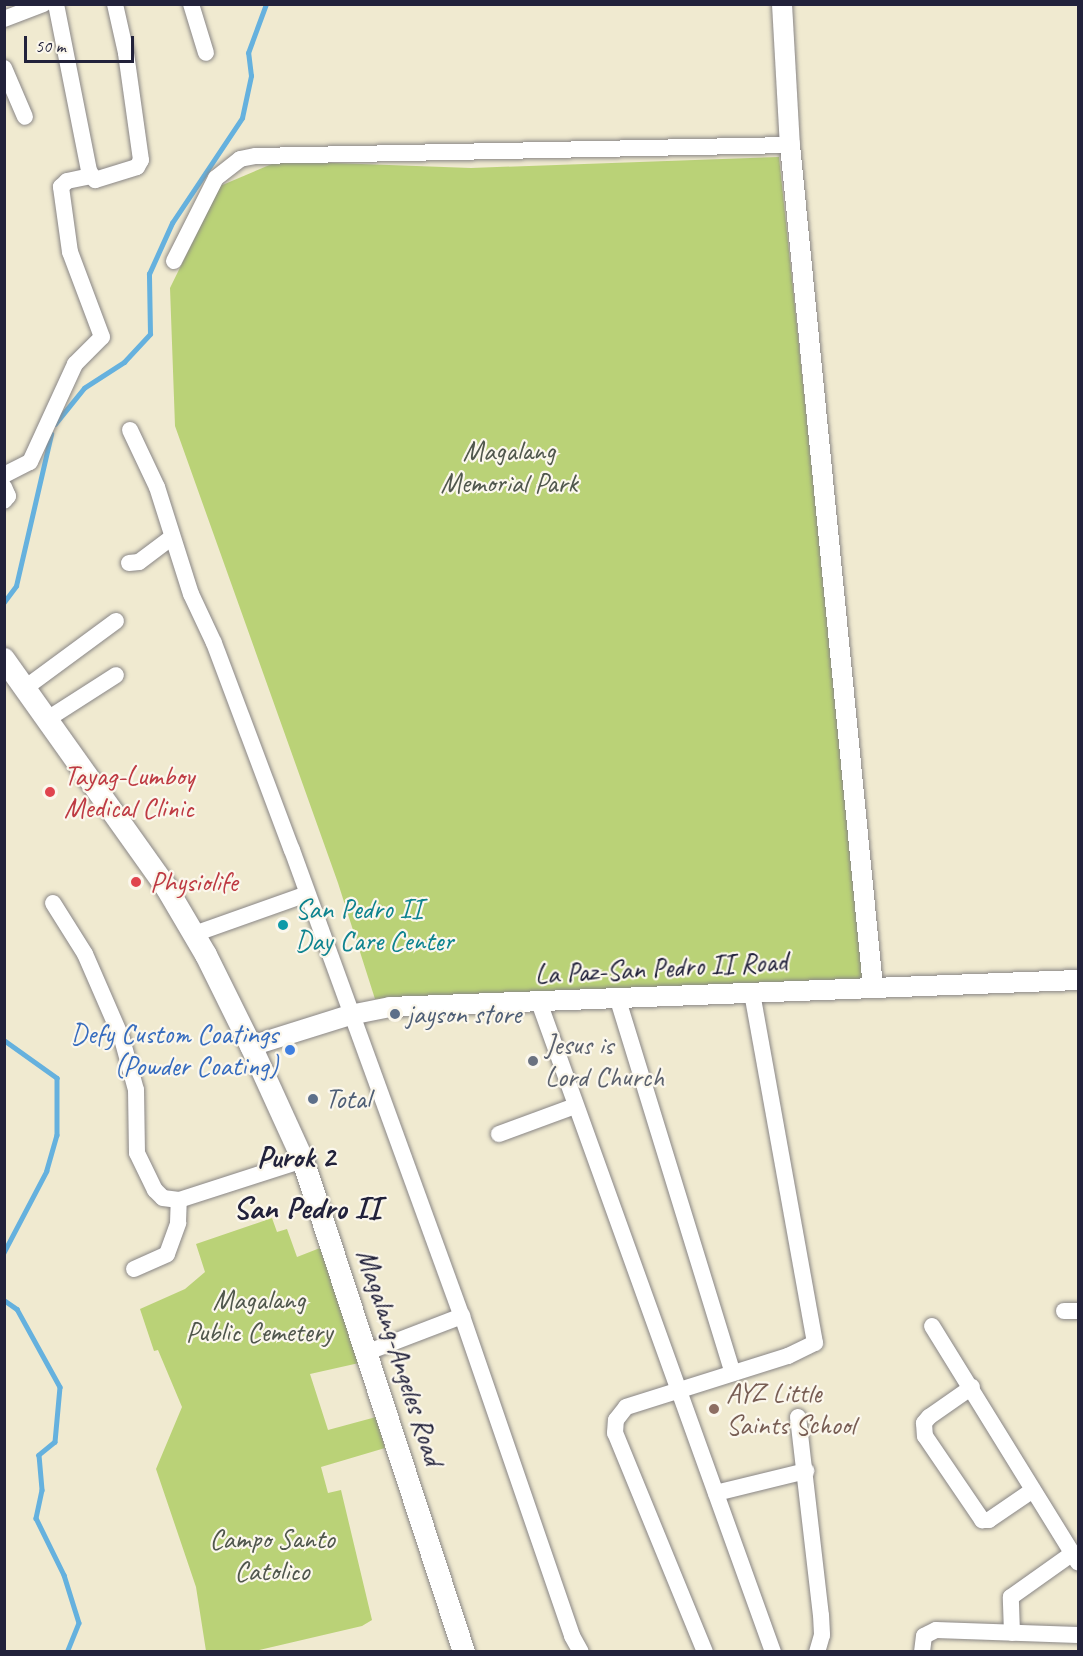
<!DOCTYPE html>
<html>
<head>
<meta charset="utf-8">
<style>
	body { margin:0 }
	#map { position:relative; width:1083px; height:1656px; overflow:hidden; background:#f0ead0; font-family:Caveat,sans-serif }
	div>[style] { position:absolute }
	.green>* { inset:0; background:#bad277 }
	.stream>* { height:4.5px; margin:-2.25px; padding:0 2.25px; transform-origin:2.25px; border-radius:2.25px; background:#65b1de }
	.roads { filter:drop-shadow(0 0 2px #898686) drop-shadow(0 0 2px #898686) }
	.minor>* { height:16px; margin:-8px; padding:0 8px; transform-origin:8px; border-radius:8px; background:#fff }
	.tertiary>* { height:20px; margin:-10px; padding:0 10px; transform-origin:10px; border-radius:10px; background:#fff }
	.secondary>* { height:22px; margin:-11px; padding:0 11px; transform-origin:11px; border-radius:11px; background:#fff }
	.dots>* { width:16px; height:16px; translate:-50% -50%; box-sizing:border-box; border:3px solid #fbf7ec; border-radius:50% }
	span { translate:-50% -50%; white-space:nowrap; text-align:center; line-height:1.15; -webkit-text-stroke:4.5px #fbf7ec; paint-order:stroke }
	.park-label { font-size:28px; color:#50574d }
	.health-label { font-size:28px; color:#be3a42 }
	.left { translate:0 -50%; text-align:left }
	.culture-label { font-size:28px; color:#0d838f }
	.street-label { font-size:28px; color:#22223b }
	.service-label { font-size:28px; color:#4e5e75 }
	.shop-label { font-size:28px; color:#366cbe }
	.right { translate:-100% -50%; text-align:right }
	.worship-label { font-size:28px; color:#5b616d }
	.education-label { font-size:28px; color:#785e54 }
	.neighbourhood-label { font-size:30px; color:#22223b; font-weight:700 }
	.quarter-label { font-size:32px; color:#22223b; font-weight:700 }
	.frame { position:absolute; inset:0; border:6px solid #22223b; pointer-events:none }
	.scale { position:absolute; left:24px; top:36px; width:110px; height:27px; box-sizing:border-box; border:3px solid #22223b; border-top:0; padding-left:8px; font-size:18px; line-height:21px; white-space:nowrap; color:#22223b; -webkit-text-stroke:4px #fbf7ec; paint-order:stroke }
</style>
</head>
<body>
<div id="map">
	<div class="green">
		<i style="clip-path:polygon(779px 157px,866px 979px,375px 999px,338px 883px,175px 426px,170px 288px,220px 186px,279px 161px,471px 168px)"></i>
		<i style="clip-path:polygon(272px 1218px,277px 1232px,287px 1229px,297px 1257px,320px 1248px,359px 1363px,310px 1374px,328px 1430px,376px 1417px,385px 1448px,321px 1467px,328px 1493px,341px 1490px,372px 1620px,362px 1626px,255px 1651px,206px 1651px,196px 1587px,156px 1469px,182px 1407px,158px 1350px,154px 1351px,140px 1309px,185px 1289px,205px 1272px,196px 1244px)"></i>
	</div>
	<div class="stream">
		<i style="left:55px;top:424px;width:46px;rotate:-51.1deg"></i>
		<i style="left:84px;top:388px;width:48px;rotate:-33deg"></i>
		<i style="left:124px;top:362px;width:38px;rotate:-47deg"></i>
		<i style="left:150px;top:334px;width:60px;rotate:-91deg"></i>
		<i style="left:149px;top:274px;width:56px;rotate:-65.7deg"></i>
		<i style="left:172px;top:223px;width:126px;rotate:-56.3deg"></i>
		<i style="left:242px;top:118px;width:43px;rotate:-77.9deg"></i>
		<i style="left:251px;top:76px;width:23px;rotate:-97deg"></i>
		<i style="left:248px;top:53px;width:52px;rotate:-69.8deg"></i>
		<i style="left:4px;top:602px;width:20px;rotate:-53deg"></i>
		<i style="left:16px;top:586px;width:156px;rotate:-77deg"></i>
		<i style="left:4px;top:1040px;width:65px;rotate:35.6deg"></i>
		<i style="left:57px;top:1078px;width:57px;rotate:90deg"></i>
		<i style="left:57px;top:1135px;width:37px;rotate:106deg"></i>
		<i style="left:47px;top:1171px;width:93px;rotate:117.7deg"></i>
		<i style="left:4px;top:1300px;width:16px;rotate:35deg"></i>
		<i style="left:17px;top:1309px;width:89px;rotate:61.1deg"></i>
		<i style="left:60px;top:1387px;width:55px;rotate:95.2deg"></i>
		<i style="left:55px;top:1442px;width:21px;rotate:141deg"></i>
		<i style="left:39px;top:1455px;width:35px;rotate:85deg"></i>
		<i style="left:42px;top:1490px;width:29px;rotate:102deg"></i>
		<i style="left:36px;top:1518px;width:64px;rotate:63.8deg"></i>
		<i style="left:64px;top:1575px;width:50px;rotate:72.6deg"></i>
		<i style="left:79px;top:1623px;width:31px;rotate:112deg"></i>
	</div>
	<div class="roads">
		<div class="minor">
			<i style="left:56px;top:4px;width:170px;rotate:78.8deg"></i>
			<i style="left:89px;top:171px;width:11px;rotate:56deg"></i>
			<i style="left:95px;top:180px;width:44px;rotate:-17.2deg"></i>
			<i style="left:137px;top:167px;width:8px;rotate:-60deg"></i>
			<i style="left:141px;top:160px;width:108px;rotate:-98deg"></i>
			<i style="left:126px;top:53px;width:50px;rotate:-102.7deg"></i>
			<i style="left:191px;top:4px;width:51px;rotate:73deg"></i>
			<i style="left:4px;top:19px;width:42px;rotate:-21deg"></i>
			<i style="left:4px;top:68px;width:53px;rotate:66.8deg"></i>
			<i style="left:174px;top:261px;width:93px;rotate:-63.2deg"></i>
			<i style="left:216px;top:178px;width:31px;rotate:-38deg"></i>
			<i style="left:240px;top:159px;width:16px;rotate:-11deg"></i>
			<i style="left:256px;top:156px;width:534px;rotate:-1.18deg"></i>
			<i style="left:130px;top:430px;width:63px;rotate:64.7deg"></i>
			<i style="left:157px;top:487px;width:112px;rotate:72.4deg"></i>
			<i style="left:191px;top:594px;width:54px;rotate:64.9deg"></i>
			<i style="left:214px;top:643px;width:221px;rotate:69.4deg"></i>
			<i style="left:292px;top:850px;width:496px;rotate:70deg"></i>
			<i style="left:462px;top:1316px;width:338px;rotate:71deg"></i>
			<i style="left:572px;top:1636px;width:18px;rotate:61deg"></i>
			<i style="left:4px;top:475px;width:29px;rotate:-27deg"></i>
			<i style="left:30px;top:462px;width:108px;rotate:-65.3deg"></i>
			<i style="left:75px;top:364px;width:38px;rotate:-45deg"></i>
			<i style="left:102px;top:337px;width:91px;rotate:-110.6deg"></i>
			<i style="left:70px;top:252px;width:66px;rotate:-97.9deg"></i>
			<i style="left:61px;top:187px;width:8px;rotate:-45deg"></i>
			<i style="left:67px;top:181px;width:25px;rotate:-12deg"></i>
			<i style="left:4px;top:487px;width:10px;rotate:66deg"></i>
			<i style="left:8px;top:496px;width:6px;rotate:129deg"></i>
			<i style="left:129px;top:563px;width:10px;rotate:-6deg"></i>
			<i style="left:139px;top:562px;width:41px;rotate:-37.1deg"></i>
			<i style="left:25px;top:688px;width:113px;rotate:-36.4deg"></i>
			<i style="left:46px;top:720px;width:83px;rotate:-32.7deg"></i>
			<i style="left:53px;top:903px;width:60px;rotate:57.9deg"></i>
			<i style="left:85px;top:954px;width:93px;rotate:66.5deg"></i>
			<i style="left:122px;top:1039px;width:53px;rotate:74.6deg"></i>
			<i style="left:136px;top:1090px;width:63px;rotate:89.1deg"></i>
			<i style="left:137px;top:1153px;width:41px;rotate:64.1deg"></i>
			<i style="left:155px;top:1190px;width:11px;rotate:45deg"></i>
			<i style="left:163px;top:1198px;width:16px;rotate:7deg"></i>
			<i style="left:179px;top:1200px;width:130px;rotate:-17.9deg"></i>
			<i style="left:194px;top:934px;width:120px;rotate:-19.5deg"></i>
			<i style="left:618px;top:1000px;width:390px;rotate:72.9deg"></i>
			<i style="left:539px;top:1002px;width:691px;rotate:70.2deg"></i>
			<i style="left:499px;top:1134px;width:81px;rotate:-20.2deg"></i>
			<i style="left:134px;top:1269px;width:36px;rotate:-24deg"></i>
			<i style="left:167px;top:1254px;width:33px;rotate:-70deg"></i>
			<i style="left:178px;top:1223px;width:23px;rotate:-88deg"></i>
			<i style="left:1064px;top:1311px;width:14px"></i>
			<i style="left:932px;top:1326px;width:278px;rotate:58.3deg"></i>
			<i style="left:368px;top:1352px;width:101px;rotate:-21deg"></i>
			<i style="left:972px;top:1387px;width:52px;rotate:145.1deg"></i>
			<i style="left:929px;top:1417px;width:8px;rotate:130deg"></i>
			<i style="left:924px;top:1423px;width:13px;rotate:86deg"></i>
			<i style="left:925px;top:1436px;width:102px;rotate:55.8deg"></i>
			<i style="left:982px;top:1520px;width:7px"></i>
			<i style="left:989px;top:1520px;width:53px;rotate:-34.3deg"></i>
			<i style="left:798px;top:1417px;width:199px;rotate:83.4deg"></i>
			<i style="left:821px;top:1615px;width:20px;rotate:87deg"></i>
			<i style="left:822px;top:1635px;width:18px;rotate:106deg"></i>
			<i style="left:716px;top:1493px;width:93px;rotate:-13.7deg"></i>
			<i style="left:1012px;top:1633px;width:36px;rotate:-92deg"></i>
			<i style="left:1011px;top:1597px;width:76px;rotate:-35.4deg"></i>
			<i style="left:705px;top:1652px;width:237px;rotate:-112.3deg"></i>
			<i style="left:615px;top:1433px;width:13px;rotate:-86deg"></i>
			<i style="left:616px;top:1420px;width:16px;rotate:-52deg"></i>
			<i style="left:626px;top:1407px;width:170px;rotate:-17.5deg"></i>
			<i style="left:788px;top:1356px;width:30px;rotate:-26deg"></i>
			<i style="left:815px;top:1343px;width:357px;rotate:-100.2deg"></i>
			<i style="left:922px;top:1652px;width:16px;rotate:-83deg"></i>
			<i style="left:924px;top:1636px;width:13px;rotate:-27deg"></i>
			<i style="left:936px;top:1630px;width:142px;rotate:2deg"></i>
		</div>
		<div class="tertiary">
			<i style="left:782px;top:4px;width:141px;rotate:86.8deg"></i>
			<i style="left:790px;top:145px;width:846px;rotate:84.37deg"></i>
			<i style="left:251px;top:1046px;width:104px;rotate:-17.4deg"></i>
			<i style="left:350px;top:1015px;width:41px;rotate:-11.3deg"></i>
			<i style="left:390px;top:1007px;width:689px;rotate:-2.25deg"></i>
		</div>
		<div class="secondary">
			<i style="left:4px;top:659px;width:280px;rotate:54.6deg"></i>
			<i style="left:166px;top:887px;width:79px;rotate:59.5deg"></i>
			<i style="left:206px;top:955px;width:102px;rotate:63.7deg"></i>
			<i style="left:251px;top:1046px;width:125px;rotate:65.5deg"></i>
			<i style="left:303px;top:1160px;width:518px;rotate:71.88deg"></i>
		</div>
	</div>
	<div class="dots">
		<i style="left:50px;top:792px;background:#e0444e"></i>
		<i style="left:136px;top:882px;background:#e0444e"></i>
		<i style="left:283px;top:925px;background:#0f9aa8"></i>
		<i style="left:395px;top:1014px;background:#5c6f8a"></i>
		<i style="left:290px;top:1050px;background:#3f7fe0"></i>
		<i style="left:533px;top:1061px;background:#6b7280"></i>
		<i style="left:313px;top:1099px;background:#5c6f8a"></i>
		<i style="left:714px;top:1409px;background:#8d6e63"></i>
	</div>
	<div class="park-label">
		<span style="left:509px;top:467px">Magalang<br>Memorial Park</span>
		<span style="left:259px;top:1316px">Magalang<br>Public Cemetery</span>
		<span style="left:272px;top:1555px">Campo Santo<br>Catolico</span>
	</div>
	<div class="health-label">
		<span class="left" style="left:64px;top:792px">Tayag-Lumboy<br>Medical Clinic</span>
		<span class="left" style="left:150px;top:882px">Physiolife</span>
	</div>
	<div class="culture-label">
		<span class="left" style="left:295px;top:925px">San Pedro II<br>Day Care Center</span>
	</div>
	<div class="street-label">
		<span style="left:661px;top:968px;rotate:-3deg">La Paz-San Pedro II Road</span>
		<span style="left:400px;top:1357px;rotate:72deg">Magalang-Angeles Road</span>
	</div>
	<div class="service-label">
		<span class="left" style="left:407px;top:1014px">jayson store</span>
		<span class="left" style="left:325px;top:1099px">Total</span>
	</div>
	<div class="shop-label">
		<span class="right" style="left:278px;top:1050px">Defy Custom Coatings<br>(Powder Coating)</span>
	</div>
	<div class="worship-label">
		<span class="left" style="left:545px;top:1061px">Jesus is<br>Lord Church</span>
	</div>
	<div class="education-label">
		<span class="left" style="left:726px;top:1409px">AYZ Little<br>Saints School</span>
	</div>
	<div class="neighbourhood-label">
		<span style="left:296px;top:1157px">Purok 2</span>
	</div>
	<div class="quarter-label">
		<span style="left:307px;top:1208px">San Pedro II</span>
	</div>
	<div class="frame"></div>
	<div class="scale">50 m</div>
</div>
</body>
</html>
